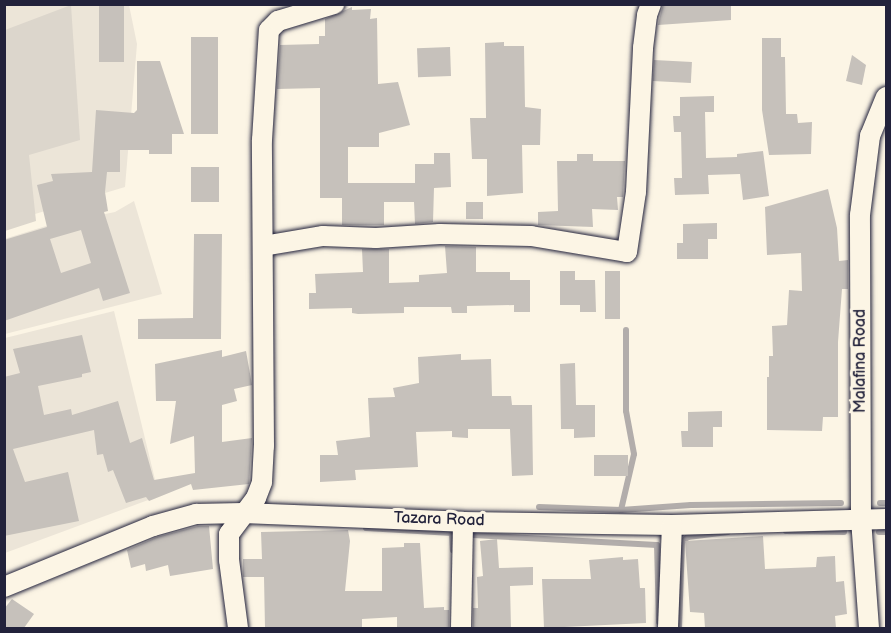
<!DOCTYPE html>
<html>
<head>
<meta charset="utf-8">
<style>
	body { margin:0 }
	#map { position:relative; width:891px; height:633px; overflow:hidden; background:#fcf5e5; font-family:"Balsamiq Sans",sans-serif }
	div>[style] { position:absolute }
	.built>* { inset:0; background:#ece5d8 }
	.green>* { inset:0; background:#dcd6cc }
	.stream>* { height:6px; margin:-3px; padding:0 3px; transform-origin:3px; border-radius:3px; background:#b2adab }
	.building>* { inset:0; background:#c6c1bb; transform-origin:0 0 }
	.roads { filter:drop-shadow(0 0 2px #22223b) drop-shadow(0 0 2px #22223b) }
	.minor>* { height:20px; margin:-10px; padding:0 10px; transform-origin:10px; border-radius:10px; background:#fcf5e5 }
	span { translate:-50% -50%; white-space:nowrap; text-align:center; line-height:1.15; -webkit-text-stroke:6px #fcf5e5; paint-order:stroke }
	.street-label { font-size:16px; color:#22223b }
	.frame { position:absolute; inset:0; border:6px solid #22223b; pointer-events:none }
</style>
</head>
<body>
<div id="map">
	<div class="built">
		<i style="clip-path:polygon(5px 5px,129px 5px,137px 44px,125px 187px,5px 223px)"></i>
		<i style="clip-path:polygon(134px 201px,162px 294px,5px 334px,4px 239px,46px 226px,115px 212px)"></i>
		<i style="clip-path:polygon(114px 311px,159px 496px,5px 553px,5px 338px)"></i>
	</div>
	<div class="green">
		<i style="clip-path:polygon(71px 5px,80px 140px,29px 155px,36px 221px,5px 231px,5px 30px)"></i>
	</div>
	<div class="stream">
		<i style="left:880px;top:503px;width:6px"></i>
		<i style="left:539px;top:507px;width:82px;rotate:2.1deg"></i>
		<i style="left:621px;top:510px;width:70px;rotate:-4.1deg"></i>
		<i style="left:691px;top:505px;width:150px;rotate:-0.8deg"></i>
		<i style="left:621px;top:510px;width:57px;rotate:-76.9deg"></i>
		<i style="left:634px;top:454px;width:44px;rotate:-100.5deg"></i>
		<i style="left:626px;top:411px;width:81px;rotate:-90deg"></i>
		<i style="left:366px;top:528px;width:86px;rotate:3.3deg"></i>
		<i style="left:452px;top:533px;width:17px;rotate:87deg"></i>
		<i style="left:786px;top:531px;width:58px;rotate:1deg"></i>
		<i style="left:879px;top:532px;width:7px"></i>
		<i style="left:473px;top:535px;width:184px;rotate:3.1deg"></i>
		<i style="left:657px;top:545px;width:77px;rotate:88.5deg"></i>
		<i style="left:679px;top:628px;width:86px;rotate:-88deg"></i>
		<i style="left:682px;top:542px;width:8px;rotate:-40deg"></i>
		<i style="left:688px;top:537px;width:40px;rotate:-7.1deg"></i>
	</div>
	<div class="building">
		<i style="left:99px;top:4px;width:25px;height:58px"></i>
		<i style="clip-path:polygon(663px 4px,731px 4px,731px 20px,658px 25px)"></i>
		<i style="clip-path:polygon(352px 7px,352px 10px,371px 9px,370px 19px,377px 18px,378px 84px,398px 82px,410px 125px,379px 133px,379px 147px,348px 147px,348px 183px,415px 183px,415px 164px,434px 164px,434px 153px,450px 153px,451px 187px,434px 188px,433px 222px,415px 224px,414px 202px,384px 202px,384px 225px,342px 225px,342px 198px,320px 198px,320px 88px,277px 89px,280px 45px,319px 44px,319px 36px,325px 36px,325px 19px)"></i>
		<i style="left:191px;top:37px;width:27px;height:97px"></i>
		<i style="clip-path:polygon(762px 38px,781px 38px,781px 57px,785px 57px,786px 114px,797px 114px,798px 123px,812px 122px,811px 154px,769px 155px,762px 110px)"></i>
		<i style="clip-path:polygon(504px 42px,504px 46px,524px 46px,525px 107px,541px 109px,540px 145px,522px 145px,523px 193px,487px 196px,487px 159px,472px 159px,470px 118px,486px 118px,485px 43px)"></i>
		<i style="left:450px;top:47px;width:29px;height:33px;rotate:88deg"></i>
		<i style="clip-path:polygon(852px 55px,866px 65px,862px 85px,846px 81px)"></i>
		<i style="left:654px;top:60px;width:38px;height:21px;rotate:3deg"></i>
		<i style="clip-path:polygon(evenodd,137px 61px,160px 61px,184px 134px,172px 134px,172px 154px,149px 154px,149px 150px,120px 150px,120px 172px,107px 172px,105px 192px,108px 211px,104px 212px,130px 293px,103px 301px,99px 288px,4px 321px,4px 240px,47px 227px,37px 185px,53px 181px,51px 174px,92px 172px,96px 110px,134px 113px,137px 110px,137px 61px,81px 230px,91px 263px,61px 273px,50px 239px,81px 230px)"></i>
		<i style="clip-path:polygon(714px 96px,714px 112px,705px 112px,706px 158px,737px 157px,737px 154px,763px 151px,769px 196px,743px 200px,740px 174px,708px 175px,709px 194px,675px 195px,674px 178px,682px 178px,681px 132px,674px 132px,673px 116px,680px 116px,680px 97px)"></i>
		<i style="clip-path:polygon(577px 154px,593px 154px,593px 161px,625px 161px,623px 197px,617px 197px,618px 210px,592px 209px,593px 227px,538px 225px,538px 212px,558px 211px,557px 161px,577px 161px)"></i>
		<i style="left:191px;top:167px;width:28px;height:35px"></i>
		<i style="clip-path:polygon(828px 189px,837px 228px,839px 261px,848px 260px,848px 289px,842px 289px,838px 342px,838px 417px,823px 417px,822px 431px,767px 430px,767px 377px,769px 377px,769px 356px,773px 356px,772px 326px,787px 325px,789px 290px,802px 291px,801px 253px,767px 255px,765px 207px)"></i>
		<i style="left:466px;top:202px;width:17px;height:17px"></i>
		<i style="clip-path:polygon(717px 223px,717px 239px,708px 239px,708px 259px,677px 259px,677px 243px,683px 243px,683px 224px)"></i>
		<i style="clip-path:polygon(194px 234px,222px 234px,221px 339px,138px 339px,138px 319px,193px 318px)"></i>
		<i style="clip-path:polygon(445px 246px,476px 247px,476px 272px,510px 272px,510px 280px,530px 280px,530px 312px,514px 312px,514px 305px,467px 306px,467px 313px,452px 313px,451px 307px,404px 307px,404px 313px,358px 314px,352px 313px,352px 308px,309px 309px,309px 293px,316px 293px,315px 274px,363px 272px,362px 249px,389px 249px,389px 283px,419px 282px,419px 275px,447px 273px)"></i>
		<i style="clip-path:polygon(560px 271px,575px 271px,575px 280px,595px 280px,596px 312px,580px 312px,580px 305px,560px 305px)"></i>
		<i style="left:605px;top:271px;width:15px;height:48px"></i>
		<i style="clip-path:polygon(82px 335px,91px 372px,82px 374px,82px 377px,38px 386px,44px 415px,71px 409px,72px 415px,118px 401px,130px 443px,142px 438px,154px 480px,195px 473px,194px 436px,170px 444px,176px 401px,156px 401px,155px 364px,222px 350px,222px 357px,246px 351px,252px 385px,234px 389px,237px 401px,222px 405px,222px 442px,252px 438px,249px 484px,193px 490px,191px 484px,149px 501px,146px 497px,126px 503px,113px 470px,108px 472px,103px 454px,97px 455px,94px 430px,13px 449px,25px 482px,68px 472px,79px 521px,4px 536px,4px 377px,20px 373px,13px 349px)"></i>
		<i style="clip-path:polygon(461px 354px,461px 360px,491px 359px,492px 396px,511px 396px,512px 405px,532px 405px,533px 475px,512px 476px,510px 429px,468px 429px,468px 438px,452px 437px,452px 431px,416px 432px,418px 467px,355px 470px,356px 480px,320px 482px,320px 455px,338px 455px,336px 441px,370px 437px,368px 398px,395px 397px,393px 388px,419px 383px,418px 357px)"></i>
		<i style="clip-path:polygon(575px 363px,576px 405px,595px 405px,595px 437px,574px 438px,574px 429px,561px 429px,560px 364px)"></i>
		<i style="clip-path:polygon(722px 411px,722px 427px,713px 427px,713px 447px,682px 447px,681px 431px,688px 431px,688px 412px)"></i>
		<i style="left:594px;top:455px;width:34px;height:21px"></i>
		<i style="clip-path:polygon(198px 526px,209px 526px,213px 569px,170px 576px,168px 565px,146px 571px,145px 564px,131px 568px,127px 550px,157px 537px)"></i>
		<i style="clip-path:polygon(348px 530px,350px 541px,345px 591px,382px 591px,382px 548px,404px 547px,404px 543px,420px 543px,424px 608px,444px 607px,444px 610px,449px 610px,449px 628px,397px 628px,397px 617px,362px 619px,362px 628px,265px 628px,264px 577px,243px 577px,243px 559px,262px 559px,261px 532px)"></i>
		<i style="clip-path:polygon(763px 536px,765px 569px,816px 567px,817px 557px,835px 556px,836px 582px,844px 581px,847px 614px,835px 616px,836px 628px,705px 628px,704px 613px,690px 612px,685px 541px)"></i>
		<i style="clip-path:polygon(497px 539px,499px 568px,533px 567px,533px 585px,510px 586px,511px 628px,473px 628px,473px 608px,478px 608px,477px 577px,483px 576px,480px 541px)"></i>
		<i style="clip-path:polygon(623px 557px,623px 560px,638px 559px,640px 588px,645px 588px,646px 623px,544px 628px,542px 579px,591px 579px,589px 560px)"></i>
		<i style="clip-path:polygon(12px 599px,34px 614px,24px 628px,4px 628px,4px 609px)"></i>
	</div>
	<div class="roads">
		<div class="minor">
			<i style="left:263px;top:246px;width:61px;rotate:-9.5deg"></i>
			<i style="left:323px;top:236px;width:53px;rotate:2.2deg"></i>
			<i style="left:376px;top:238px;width:64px;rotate:-3.6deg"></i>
			<i style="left:440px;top:234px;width:91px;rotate:1.3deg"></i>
			<i style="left:531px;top:236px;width:97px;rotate:9.5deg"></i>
			<i style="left:627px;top:252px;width:61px;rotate:-81.5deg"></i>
			<i style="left:636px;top:192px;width:144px;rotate:-87.2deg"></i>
			<i style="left:643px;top:48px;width:33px;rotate:-83deg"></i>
			<i style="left:647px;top:15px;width:12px;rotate:-70deg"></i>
			<i style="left:4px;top:587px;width:161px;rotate:-22.3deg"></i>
			<i style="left:153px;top:526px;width:45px;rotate:-15.6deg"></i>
			<i style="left:196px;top:514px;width:47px;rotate:-1.2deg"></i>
			<i style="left:243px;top:513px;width:220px;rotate:2.3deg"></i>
			<i style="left:463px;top:522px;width:209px;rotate:0.8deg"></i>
			<i style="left:672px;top:525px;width:214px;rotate:-1.6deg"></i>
			<i style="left:238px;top:628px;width:69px;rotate:-97.5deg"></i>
			<i style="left:229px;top:560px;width:26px;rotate:-90deg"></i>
			<i style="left:229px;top:534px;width:45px;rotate:-53.1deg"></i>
			<i style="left:256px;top:498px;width:17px;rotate:-69deg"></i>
			<i style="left:262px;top:482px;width:36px;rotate:-87deg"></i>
			<i style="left:264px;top:446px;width:306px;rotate:-90.4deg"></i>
			<i style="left:262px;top:140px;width:110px;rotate:-86.4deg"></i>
			<i style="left:269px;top:30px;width:13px;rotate:-45deg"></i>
			<i style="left:278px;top:21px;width:59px;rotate:-16.9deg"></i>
			<i style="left:461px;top:628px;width:106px;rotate:-88.9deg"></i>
			<i style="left:668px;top:628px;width:103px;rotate:-87.8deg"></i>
			<i style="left:869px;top:628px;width:109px;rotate:-94.2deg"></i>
			<i style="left:861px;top:519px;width:304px;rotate:-90.2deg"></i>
			<i style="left:860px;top:215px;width:80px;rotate:-82.8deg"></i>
			<i style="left:870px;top:136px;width:42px;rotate:-67.7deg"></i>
		</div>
	</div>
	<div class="street-label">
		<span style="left:861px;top:361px;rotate:-90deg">Malafina Road</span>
		<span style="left:439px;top:520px;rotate:2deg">Tazara Road</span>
	</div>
	<div class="frame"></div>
</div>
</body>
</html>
